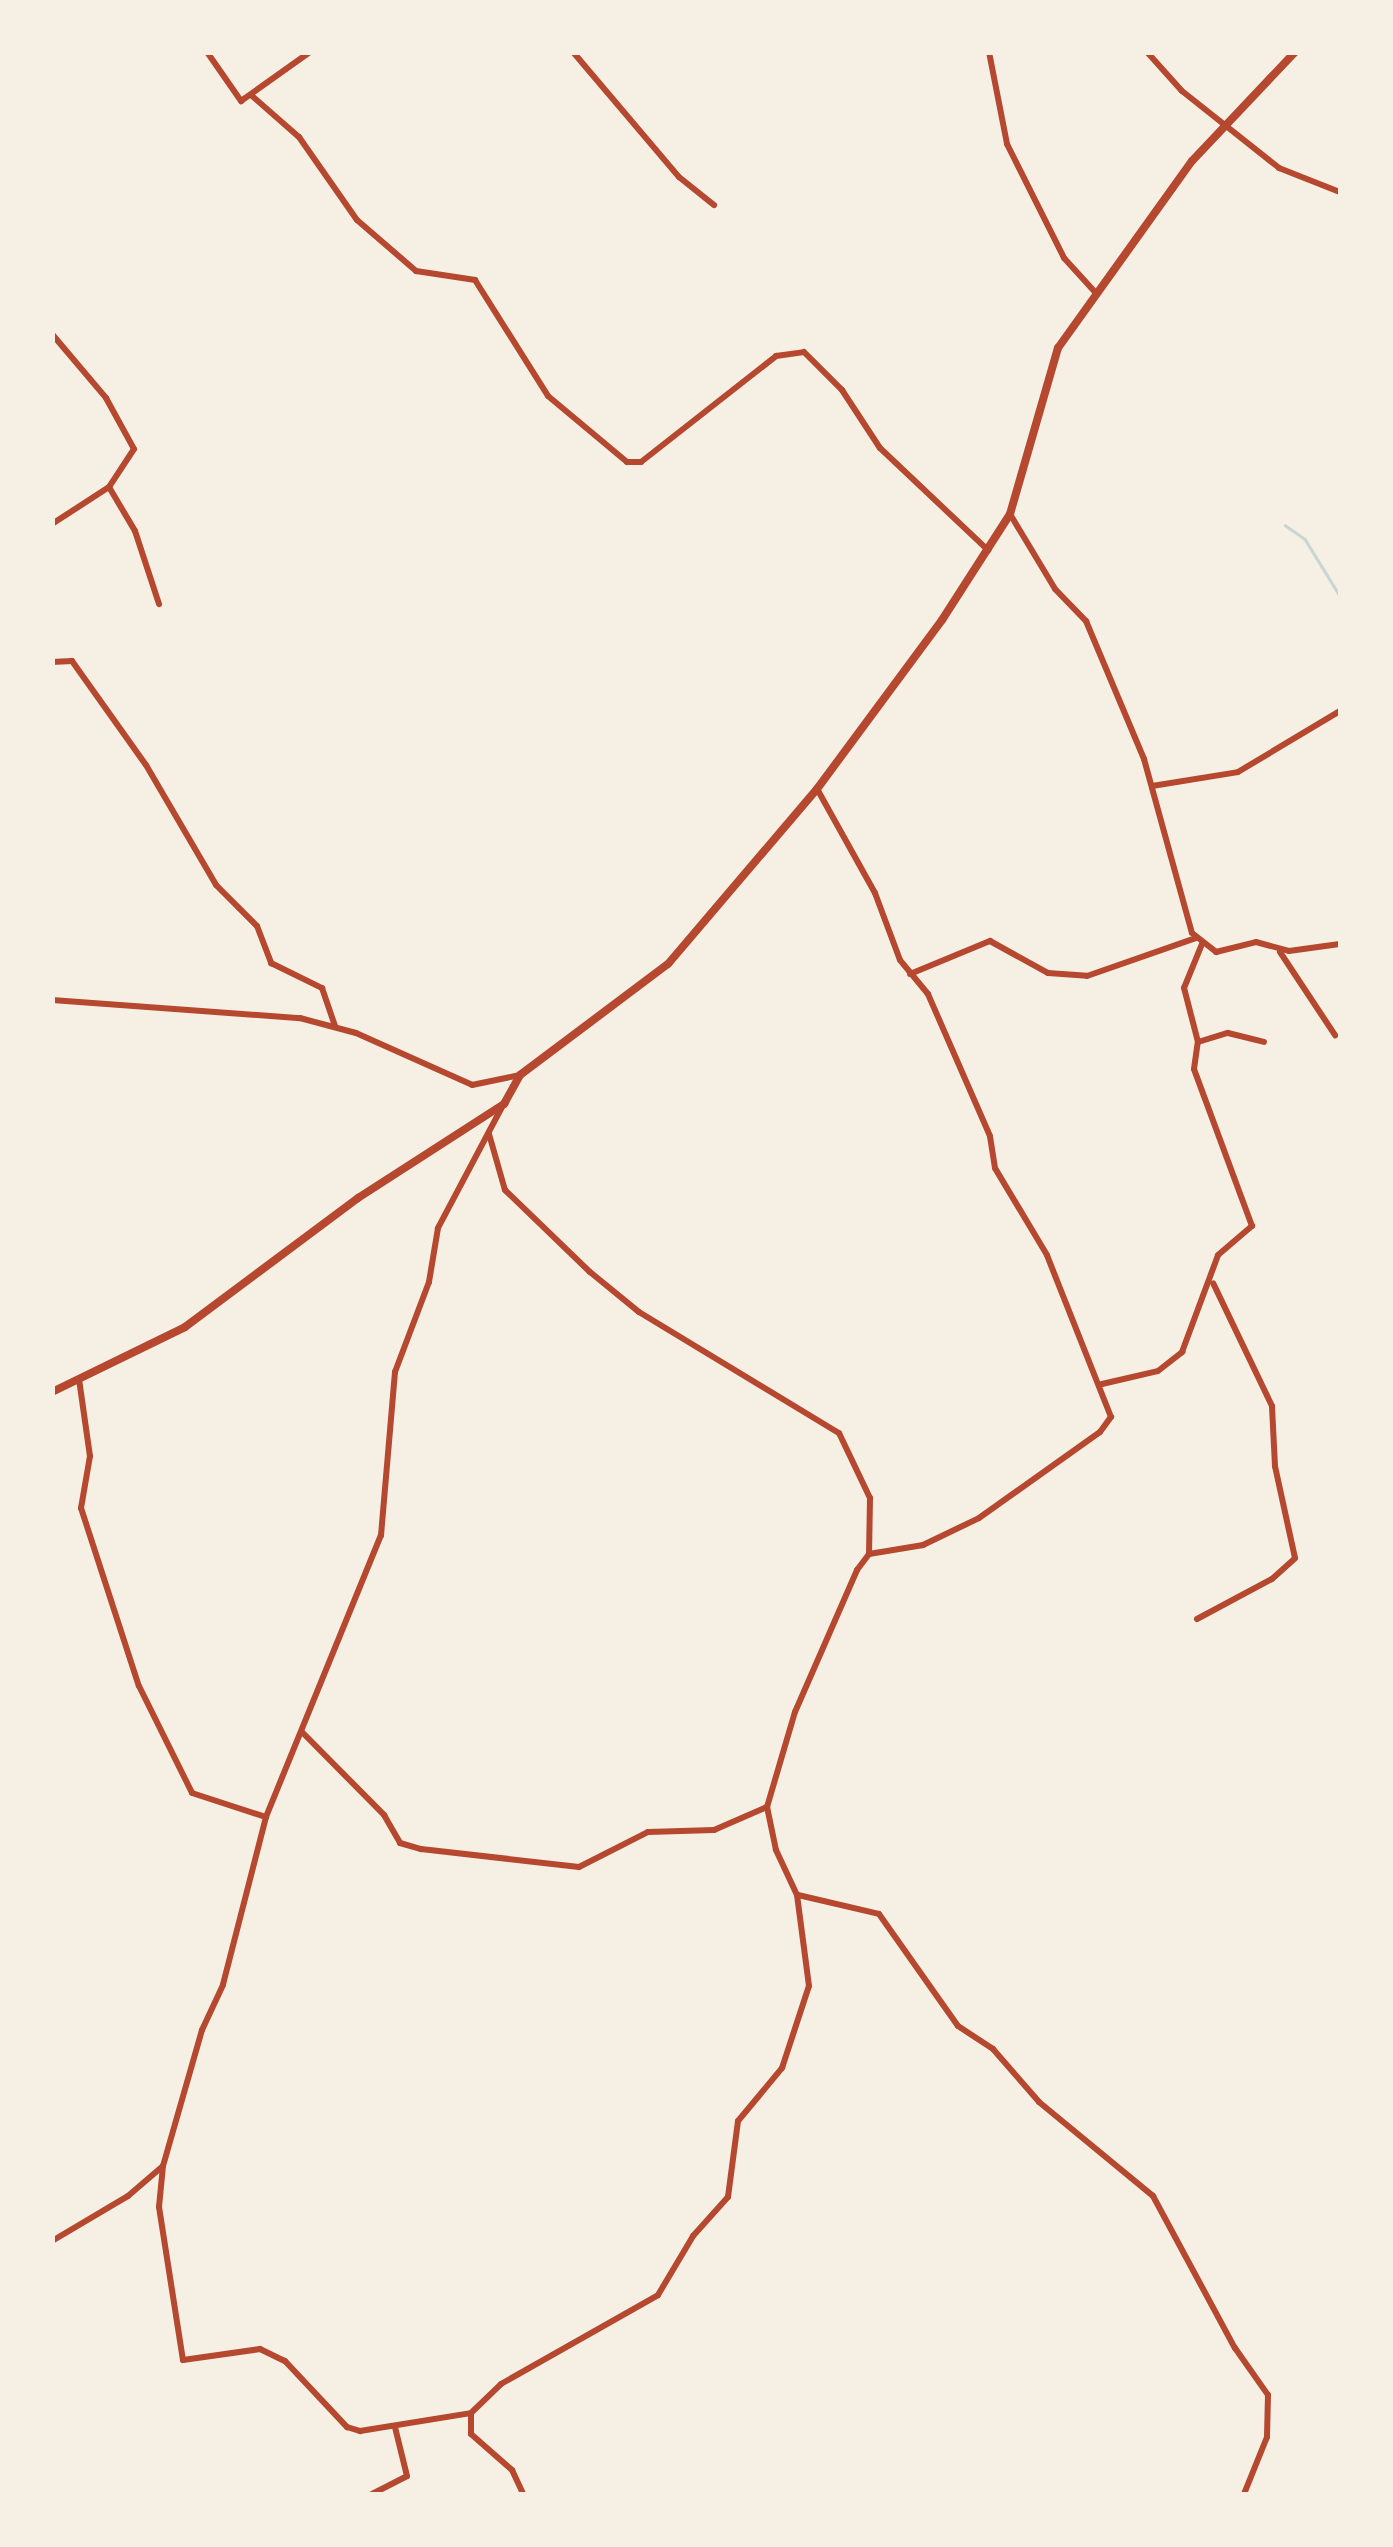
<!DOCTYPE html>
<html>
<head>
<meta charset="utf-8">
<style>
	body { margin:0 }
	#map { position:relative; width:1393px; height:2547px; overflow:hidden; background:#f6efe4; font-family:"Golos Text",sans-serif }
	div>[style] { position:absolute }
	.stream>* { height:2.5px; margin:-1.25px; padding:0 1.25px; transform-origin:1.25px; border-radius:1.25px; background:#c9d6d2 }
	.minor>* { height:6px; margin:-3px; padding:0 3px; transform-origin:3px; border-radius:3px; background:#b5482f }
	.tertiary>* { height:8px; margin:-4px; padding:0 4px; transform-origin:4px; border-radius:4px; background:#b5482f }
	span { translate:-50% -50%; white-space:nowrap; text-align:center; line-height:1.15; -webkit-text-stroke:9px #f6efe4; paint-order:stroke }
	.frame { position:absolute; inset:0; border:55px solid #f6efe4; pointer-events:none }
</style>
</head>
<body>
<div id="map">
	<div class="stream">
		<i style="left:1285px;top:525px;width:24px;rotate:35deg"></i>
		<i style="left:1305px;top:539px;width:67px;rotate:58.4deg"></i>
	</div>
	<div class="minor">
		<i style="left:207px;top:52px;width:60px;rotate:55.2deg"></i>
		<i style="left:241px;top:101px;width:85px;rotate:-35.4deg"></i>
		<i style="left:573px;top:52px;width:164px;rotate:49.7deg"></i>
		<i style="left:679px;top:177px;width:45px;rotate:38.7deg"></i>
		<i style="left:989px;top:52px;width:94px;rotate:78.9deg"></i>
		<i style="left:1007px;top:144px;width:127px;rotate:63.4deg"></i>
		<i style="left:1064px;top:258px;width:45px;rotate:47.7deg"></i>
		<i style="left:1147px;top:52px;width:52px;rotate:48.1deg"></i>
		<i style="left:1182px;top:91px;width:124px;rotate:38.4deg"></i>
		<i style="left:1279px;top:168px;width:66px;rotate:21.5deg"></i>
		<i style="left:251px;top:95px;width:64px;rotate:41.2deg"></i>
		<i style="left:299px;top:137px;width:101px;rotate:55.1deg"></i>
		<i style="left:357px;top:220px;width:78px;rotate:40.8deg"></i>
		<i style="left:416px;top:271px;width:60px;rotate:8.7deg"></i>
		<i style="left:475px;top:280px;width:137px;rotate:57.8deg"></i>
		<i style="left:548px;top:396px;width:103px;rotate:39.9deg"></i>
		<i style="left:627px;top:462px;width:14px"></i>
		<i style="left:641px;top:462px;width:172px;rotate:-38.1deg"></i>
		<i style="left:776px;top:356px;width:28px;rotate:-8deg"></i>
		<i style="left:804px;top:352px;width:54px;rotate:45deg"></i>
		<i style="left:842px;top:390px;width:69px;rotate:56.8deg"></i>
		<i style="left:880px;top:448px;width:149px;rotate:43.4deg"></i>
		<i style="left:52px;top:334px;width:84px;rotate:49.8deg"></i>
		<i style="left:106px;top:398px;width:58px;rotate:61.2deg"></i>
		<i style="left:134px;top:449px;width:45px;rotate:123.3deg"></i>
		<i style="left:109px;top:487px;width:68px;rotate:147deg"></i>
		<i style="left:109px;top:487px;width:51px;rotate:59.4deg"></i>
		<i style="left:135px;top:531px;width:77px;rotate:71.8deg"></i>
		<i style="left:1010px;top:514px;width:87px;rotate:59deg"></i>
		<i style="left:1055px;top:589px;width:45px;rotate:45.9deg"></i>
		<i style="left:1086px;top:621px;width:150px;rotate:67.2deg"></i>
		<i style="left:1144px;top:759px;width:180px;rotate:74.6deg"></i>
		<i style="left:1192px;top:933px;width:31px;rotate:38deg"></i>
		<i style="left:1216px;top:952px;width:41px;rotate:-14deg"></i>
		<i style="left:1256px;top:942px;width:34px;rotate:15deg"></i>
		<i style="left:1289px;top:951px;width:51px;rotate:-7.8deg"></i>
		<i style="left:52px;top:662px;width:20px;rotate:-3deg"></i>
		<i style="left:72px;top:661px;width:128px;rotate:54.6deg"></i>
		<i style="left:146px;top:765px;width:139px;rotate:59.7deg"></i>
		<i style="left:216px;top:885px;width:58px;rotate:45deg"></i>
		<i style="left:257px;top:926px;width:40px;rotate:69deg"></i>
		<i style="left:271px;top:963px;width:57px;rotate:26.1deg"></i>
		<i style="left:322px;top:988px;width:40px;rotate:71.1deg"></i>
		<i style="left:1152px;top:786px;width:87px;rotate:-9.2deg"></i>
		<i style="left:1238px;top:772px;width:119px;rotate:-30.9deg"></i>
		<i style="left:1280px;top:952px;width:100px;rotate:56.5deg"></i>
		<i style="left:910px;top:974px;width:87px;rotate:-22.4deg"></i>
		<i style="left:990px;top:941px;width:66px;rotate:28.9deg"></i>
		<i style="left:1048px;top:973px;width:39px;rotate:4deg"></i>
		<i style="left:1087px;top:976px;width:115px;rotate:-19.2deg"></i>
		<i style="left:52px;top:1000px;width:249px;rotate:4.2deg"></i>
		<i style="left:300px;top:1018px;width:58px;rotate:15deg"></i>
		<i style="left:356px;top:1033px;width:127px;rotate:24.1deg"></i>
		<i style="left:472px;top:1085px;width:49px;rotate:-11.8deg"></i>
		<i style="left:1198px;top:1042px;width:31px;rotate:-17deg"></i>
		<i style="left:1228px;top:1033px;width:37px;rotate:14deg"></i>
		<i style="left:502px;top:1107px;width:137px;rotate:117.9deg"></i>
		<i style="left:438px;top:1228px;width:55px;rotate:99.5deg"></i>
		<i style="left:429px;top:1282px;width:96px;rotate:110.7deg"></i>
		<i style="left:395px;top:1372px;width:164px;rotate:94.9deg"></i>
		<i style="left:381px;top:1535px;width:305px;rotate:112.2deg"></i>
		<i style="left:266px;top:1817px;width:173px;rotate:104.4deg"></i>
		<i style="left:223px;top:1985px;width:50px;rotate:115deg"></i>
		<i style="left:202px;top:2030px;width:141px;rotate:106deg"></i>
		<i style="left:163px;top:2166px;width:41px;rotate:95.6deg"></i>
		<i style="left:159px;top:2207px;width:155px;rotate:81.1deg"></i>
		<i style="left:183px;top:2360px;width:78px;rotate:-8.1deg"></i>
		<i style="left:260px;top:2349px;width:28px;rotate:26deg"></i>
		<i style="left:285px;top:2361px;width:91px;rotate:46.8deg"></i>
		<i style="left:347px;top:2427px;width:14px;rotate:17deg"></i>
		<i style="left:360px;top:2431px;width:112px;rotate:-9.2deg"></i>
		<i style="left:471px;top:2413px;width:42px;rotate:-44deg"></i>
		<i style="left:501px;top:2384px;width:180px;rotate:-29.5deg"></i>
		<i style="left:658px;top:2295px;width:69px;rotate:-59.3deg"></i>
		<i style="left:693px;top:2236px;width:52px;rotate:-48.1deg"></i>
		<i style="left:728px;top:2197px;width:77px;rotate:-82.5deg"></i>
		<i style="left:738px;top:2121px;width:69px;rotate:-50.3deg"></i>
		<i style="left:782px;top:2068px;width:86px;rotate:-71.8deg"></i>
		<i style="left:809px;top:1986px;width:92px;rotate:-97.5deg"></i>
		<i style="left:797px;top:1895px;width:50px;rotate:-115deg"></i>
		<i style="left:776px;top:1850px;width:44px;rotate:-101.8deg"></i>
		<i style="left:767px;top:1807px;width:99px;rotate:-73.6deg"></i>
		<i style="left:795px;top:1712px;width:155px;rotate:-66.4deg"></i>
		<i style="left:857px;top:1570px;width:20px;rotate:-53deg"></i>
		<i style="left:869px;top:1554px;width:55px;rotate:-9.5deg"></i>
		<i style="left:923px;top:1545px;width:62px;rotate:-25.7deg"></i>
		<i style="left:979px;top:1518px;width:148px;rotate:-35.4deg"></i>
		<i style="left:1100px;top:1432px;width:19px;rotate:-54deg"></i>
		<i style="left:1111px;top:1417px;width:174px;rotate:-111.6deg"></i>
		<i style="left:1047px;top:1255px;width:101px;rotate:-120.9deg"></i>
		<i style="left:995px;top:1168px;width:32px;rotate:-99deg"></i>
		<i style="left:990px;top:1136px;width:155px;rotate:-113.6deg"></i>
		<i style="left:928px;top:994px;width:44px;rotate:-129.5deg"></i>
		<i style="left:900px;top:960px;width:72px;rotate:-110.5deg"></i>
		<i style="left:875px;top:893px;width:119px;rotate:-119.1deg"></i>
		<i style="left:489px;top:1134px;width:58px;rotate:74.1deg"></i>
		<i style="left:505px;top:1190px;width:118px;rotate:44deg"></i>
		<i style="left:590px;top:1272px;width:63px;rotate:39.2deg"></i>
		<i style="left:639px;top:1312px;width:234px;rotate:31.2deg"></i>
		<i style="left:839px;top:1433px;width:72px;rotate:64.5deg"></i>
		<i style="left:870px;top:1498px;width:55px;rotate:91deg"></i>
		<i style="left:79px;top:1379px;width:78px;rotate:81.9deg"></i>
		<i style="left:90px;top:1456px;width:53px;rotate:99.8deg"></i>
		<i style="left:81px;top:1508px;width:187px;rotate:72deg"></i>
		<i style="left:139px;top:1686px;width:119px;rotate:63.6deg"></i>
		<i style="left:192px;top:1793px;width:78px;rotate:18deg"></i>
		<i style="left:1102px;top:1384px;width:57px;rotate:-13.1deg"></i>
		<i style="left:1158px;top:1371px;width:31px;rotate:-38deg"></i>
		<i style="left:1182px;top:1352px;width:103px;rotate:-69.6deg"></i>
		<i style="left:1218px;top:1255px;width:45px;rotate:-40.5deg"></i>
		<i style="left:1252px;top:1226px;width:167px;rotate:-110.3deg"></i>
		<i style="left:1194px;top:1069px;width:27px;rotate:-82deg"></i>
		<i style="left:1198px;top:1042px;width:56px;rotate:-104.5deg"></i>
		<i style="left:1184px;top:988px;width:48px;rotate:-67.8deg"></i>
		<i style="left:1197px;top:1619px;width:85px;rotate:-28.1deg"></i>
		<i style="left:1272px;top:1579px;width:31px;rotate:-42deg"></i>
		<i style="left:1295px;top:1558px;width:94px;rotate:-102.3deg"></i>
		<i style="left:1275px;top:1466px;width:60px;rotate:-92.9deg"></i>
		<i style="left:1272px;top:1406px;width:136px;rotate:-115.6deg"></i>
		<i style="left:302px;top:1732px;width:117px;rotate:45.3deg"></i>
		<i style="left:384px;top:1815px;width:32px;rotate:60deg"></i>
		<i style="left:400px;top:1843px;width:22px;rotate:16deg"></i>
		<i style="left:421px;top:1849px;width:159px;rotate:6.5deg"></i>
		<i style="left:579px;top:1867px;width:77px;rotate:-26.9deg"></i>
		<i style="left:648px;top:1832px;width:66px;rotate:-1.7deg"></i>
		<i style="left:714px;top:1830px;width:58px;rotate:-23.5deg"></i>
		<i style="left:798px;top:1895px;width:83px;rotate:13.2deg"></i>
		<i style="left:879px;top:1914px;width:137px;rotate:54.8deg"></i>
		<i style="left:958px;top:2026px;width:42px;rotate:33.3deg"></i>
		<i style="left:993px;top:2049px;width:70px;rotate:49deg"></i>
		<i style="left:1039px;top:2102px;width:148px;rotate:39.5deg"></i>
		<i style="left:1153px;top:2196px;width:173px;rotate:61.7deg"></i>
		<i style="left:1235px;top:2348px;width:57px;rotate:54.9deg"></i>
		<i style="left:1268px;top:2395px;width:42px;rotate:91.4deg"></i>
		<i style="left:1267px;top:2437px;width:61px;rotate:112deg"></i>
		<i style="left:52px;top:2241px;width:88px;rotate:-30.6deg"></i>
		<i style="left:128px;top:2196px;width:46px;rotate:-40.6deg"></i>
		<i style="left:471px;top:2415px;width:19px;rotate:90deg"></i>
		<i style="left:471px;top:2434px;width:55px;rotate:41.3deg"></i>
		<i style="left:512px;top:2470px;width:26px;rotate:65deg"></i>
		<i style="left:372px;top:2494px;width:39px;rotate:-27deg"></i>
		<i style="left:407px;top:2476px;width:50px;rotate:-103.8deg"></i>
	</div>
	<div class="tertiary">
		<i style="left:52px;top:1392px;width:148px;rotate:-26deg"></i>
		<i style="left:185px;top:1327px;width:216px;rotate:-36.7deg"></i>
		<i style="left:358px;top:1198px;width:174px;rotate:-32.8deg"></i>
		<i style="left:504px;top:1104px;width:33px;rotate:-61deg"></i>
		<i style="left:520px;top:1075px;width:185px;rotate:-36.9deg"></i>
		<i style="left:668px;top:964px;width:230px;rotate:-49.6deg"></i>
		<i style="left:817px;top:789px;width:210px;rotate:-53.5deg"></i>
		<i style="left:942px;top:620px;width:126px;rotate:-57.3deg"></i>
		<i style="left:1010px;top:514px;width:173px;rotate:-73.9deg"></i>
		<i style="left:1058px;top:348px;width:230px;rotate:-54.4deg"></i>
		<i style="left:1192px;top:161px;width:150px;rotate:-46.6deg"></i>
	</div>
	<div class="frame"></div>
</div>
</body>
</html>
